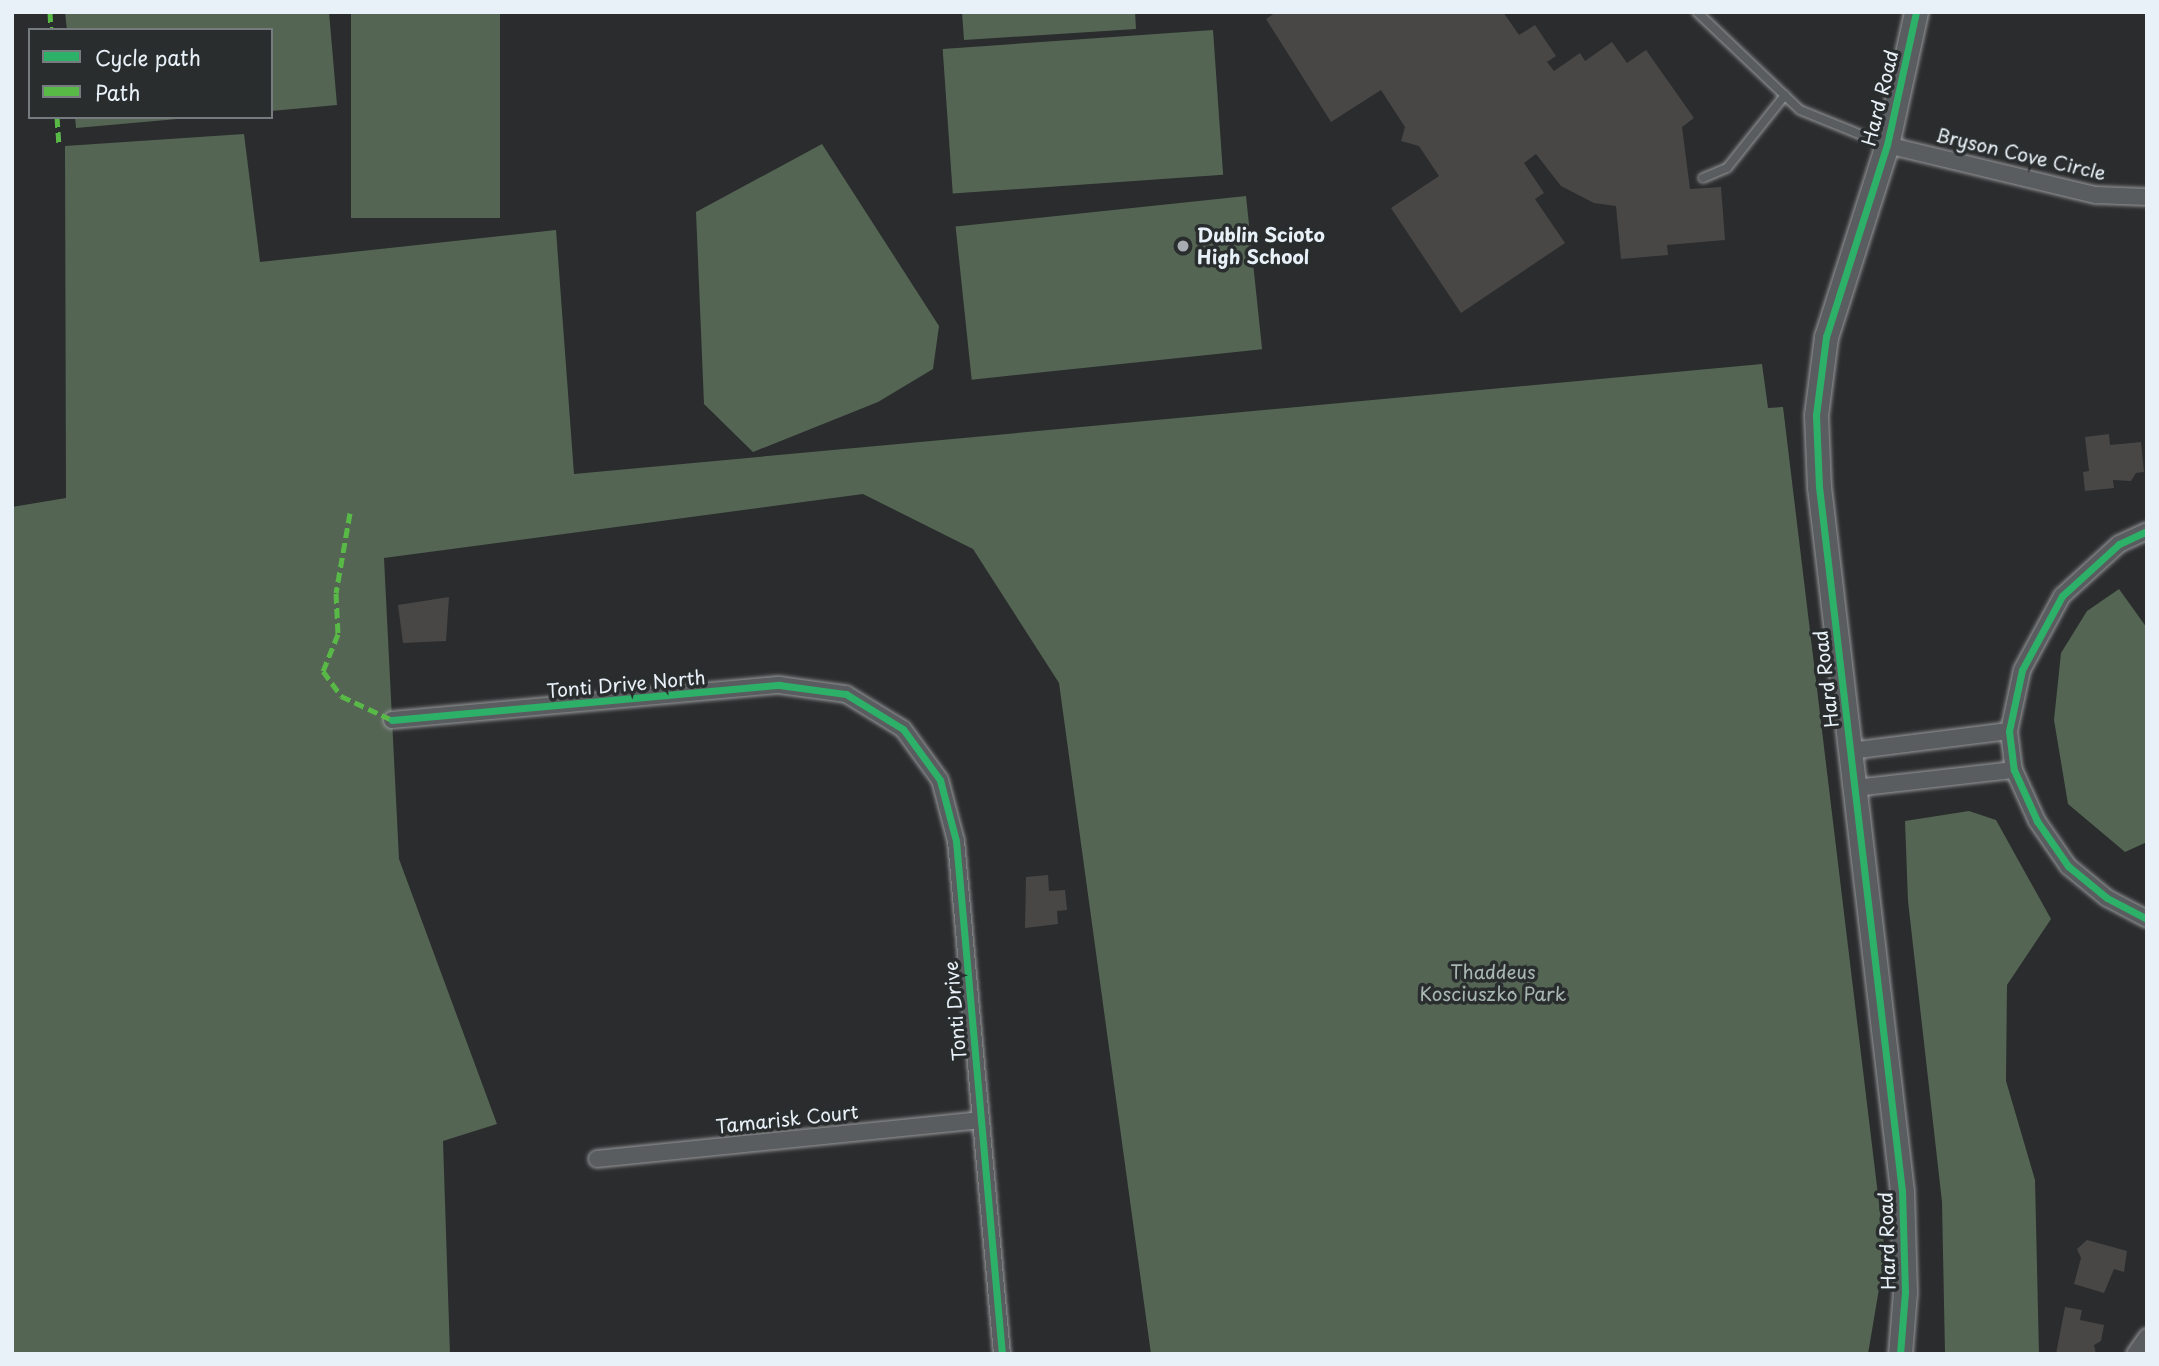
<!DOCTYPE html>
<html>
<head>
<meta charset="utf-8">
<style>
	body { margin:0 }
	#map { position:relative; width:2159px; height:1366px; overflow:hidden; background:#2b2c2d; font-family:"Playpen Sans",sans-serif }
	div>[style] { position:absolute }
	.green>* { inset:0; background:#546554; transform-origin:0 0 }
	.building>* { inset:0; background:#494746 }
	.roads { filter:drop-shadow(0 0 2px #96989a) drop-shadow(0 0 2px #96989a) }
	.service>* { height:8px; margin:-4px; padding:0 4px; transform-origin:4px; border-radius:4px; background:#5a5d60 }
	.minor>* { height:16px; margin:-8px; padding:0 8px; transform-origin:8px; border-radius:8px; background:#5a5d60 }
	.secondary>* { height:23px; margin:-11.5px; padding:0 11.5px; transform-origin:11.5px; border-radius:11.5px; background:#5a5d60 }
	.quiet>* { height:5px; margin-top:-2.5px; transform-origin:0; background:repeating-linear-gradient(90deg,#58b947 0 10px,transparent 0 15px) }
	.cycleway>* { height:7px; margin:-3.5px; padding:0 3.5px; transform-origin:3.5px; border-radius:3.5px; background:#2db169 }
	.dots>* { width:19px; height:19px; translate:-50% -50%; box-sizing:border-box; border:4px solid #2a2d2e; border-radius:50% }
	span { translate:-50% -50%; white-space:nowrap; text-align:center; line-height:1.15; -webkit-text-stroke:7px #2a2d2e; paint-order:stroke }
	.street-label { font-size:19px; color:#e8f1f8 }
	.poi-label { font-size:19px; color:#e8f1f8; font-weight:700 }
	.left { translate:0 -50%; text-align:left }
	.park-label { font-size:19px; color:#a8b6b1 }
	.frame { position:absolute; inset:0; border:14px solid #e8f1f8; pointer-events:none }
	.legend { position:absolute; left:28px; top:28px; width:245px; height:91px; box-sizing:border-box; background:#2a2d2e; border:2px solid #767b7f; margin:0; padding:9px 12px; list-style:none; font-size:21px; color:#e8f1f8 }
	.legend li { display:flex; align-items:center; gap:14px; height:35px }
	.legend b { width:35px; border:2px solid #767b7f }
</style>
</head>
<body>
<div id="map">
	<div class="green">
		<i style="clip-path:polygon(65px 12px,329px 12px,337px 105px,271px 111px,271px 30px,67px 30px)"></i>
		<i style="left:351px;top:12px;width:149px;height:206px"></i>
		<i style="clip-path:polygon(962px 12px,1135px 12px,1136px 29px,964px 40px)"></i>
		<i style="left:1213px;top:30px;width:145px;height:271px;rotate:86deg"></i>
		<i style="clip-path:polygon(75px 117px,200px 117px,76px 128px)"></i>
		<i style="clip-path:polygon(244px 134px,260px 262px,556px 230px,574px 474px,1762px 364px,1768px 408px,1783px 407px,1885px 1253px,1868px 1354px,1151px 1354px,1059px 683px,973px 549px,863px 494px,384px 558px,399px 859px,497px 1124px,443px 1141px,450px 1354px,12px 1354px,12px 507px,66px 498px,65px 146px)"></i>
		<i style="clip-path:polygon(822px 144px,939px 326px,933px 369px,878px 402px,753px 452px,704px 404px,696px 212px)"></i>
		<i style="left:1246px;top:196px;width:154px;height:292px;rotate:84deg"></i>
		<i style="clip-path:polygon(2119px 589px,2147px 628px,2147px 842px,2125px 852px,2068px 804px,2054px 720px,2061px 653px,2087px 611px)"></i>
		<i style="clip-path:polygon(1969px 811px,1996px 820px,2051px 919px,2007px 985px,2006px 1081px,2035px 1180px,2039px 1354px,1945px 1354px,1942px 1202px,1908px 901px,1905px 821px)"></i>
	</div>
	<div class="building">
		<i style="clip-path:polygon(1276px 12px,1503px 12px,1519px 35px,1535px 25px,1556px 56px,1547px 62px,1554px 71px,1580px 53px,1585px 61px,1612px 42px,1627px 63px,1646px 50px,1694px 118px,1682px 127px,1690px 189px,1721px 187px,1725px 240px,1667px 245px,1668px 255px,1621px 259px,1616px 206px,1594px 203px,1561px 186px,1536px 154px,1524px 163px,1544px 193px,1535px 199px,1565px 243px,1461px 313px,1391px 208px,1439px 176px,1419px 146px,1401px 141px,1405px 127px,1381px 90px,1331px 122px,1266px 19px)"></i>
		<i style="clip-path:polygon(2109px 434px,2110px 445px,2141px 442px,2144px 472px,2136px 473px,2131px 481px,2113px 480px,2114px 488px,2085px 491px,2083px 472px,2089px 471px,2085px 437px)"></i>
		<i style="clip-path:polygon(449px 597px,446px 641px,403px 643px,398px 605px)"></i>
		<i style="clip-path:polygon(1048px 875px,1049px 891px,1065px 890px,1067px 910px,1057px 911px,1058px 924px,1025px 928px,1026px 877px)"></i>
		<i style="clip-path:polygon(2087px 1240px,2127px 1251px,2124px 1272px,2114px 1269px,2104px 1293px,2074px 1284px,2081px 1258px,2077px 1249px)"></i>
		<i style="clip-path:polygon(2065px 1307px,2082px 1310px,2080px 1320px,2104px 1325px,2101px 1341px,2094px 1345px,2096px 1354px,2056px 1354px)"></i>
	</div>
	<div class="roads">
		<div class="service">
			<i style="left:1697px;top:12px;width:142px;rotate:43.6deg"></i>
			<i style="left:1800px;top:110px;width:93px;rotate:22.1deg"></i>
			<i style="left:1703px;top:178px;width:26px;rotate:-23deg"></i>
			<i style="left:1727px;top:168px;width:93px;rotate:-51.5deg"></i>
		</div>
		<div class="minor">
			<i style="left:1887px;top:145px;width:215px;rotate:13.5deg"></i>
			<i style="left:2096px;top:195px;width:51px;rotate:2.2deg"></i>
			<i style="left:2147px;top:531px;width:31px;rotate:155deg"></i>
			<i style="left:2119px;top:544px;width:77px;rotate:137.6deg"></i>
			<i style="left:2062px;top:596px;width:84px;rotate:118.4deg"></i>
			<i style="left:2022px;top:670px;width:62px;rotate:102deg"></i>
			<i style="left:2009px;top:731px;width:39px;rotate:83deg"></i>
			<i style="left:2014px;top:770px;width:56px;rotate:65.7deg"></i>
			<i style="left:2037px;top:821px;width:55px;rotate:55.4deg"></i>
			<i style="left:2068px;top:866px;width:50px;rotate:39.4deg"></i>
			<i style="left:2107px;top:898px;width:45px;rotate:27.7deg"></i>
			<i style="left:392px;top:720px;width:389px;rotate:-5.2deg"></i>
			<i style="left:779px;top:685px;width:68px;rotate:7.7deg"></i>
			<i style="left:846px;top:694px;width:67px;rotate:31.6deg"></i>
			<i style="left:903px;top:729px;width:63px;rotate:54deg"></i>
			<i style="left:940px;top:780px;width:63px;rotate:75.3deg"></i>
			<i style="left:956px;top:841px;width:515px;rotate:84.88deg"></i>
			<i style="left:1850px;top:751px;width:160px;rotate:-7.2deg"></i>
			<i style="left:1855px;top:788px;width:160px;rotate:-6.5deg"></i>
			<i style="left:597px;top:1159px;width:386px;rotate:-5.8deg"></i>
			<i style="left:2135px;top:1354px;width:21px;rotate:-55deg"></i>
		</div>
		<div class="secondary">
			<i style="left:1900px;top:1354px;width:62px;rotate:-85.4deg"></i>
			<i style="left:1905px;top:1292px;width:101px;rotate:-91.7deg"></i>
			<i style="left:1902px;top:1191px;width:709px;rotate:-96.72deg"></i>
			<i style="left:1819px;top:487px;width:72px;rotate:-92.4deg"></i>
			<i style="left:1816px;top:415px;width:79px;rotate:-82.7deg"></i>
			<i style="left:1826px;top:337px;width:201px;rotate:-72.4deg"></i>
			<i style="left:1887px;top:145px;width:136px;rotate:-77.7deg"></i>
		</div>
	</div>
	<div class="quiet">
		<i style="left:50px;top:12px;width:18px;rotate:87deg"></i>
		<i style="left:57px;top:117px;width:26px;rotate:86deg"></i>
		<i style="left:350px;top:513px;width:81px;rotate:99.9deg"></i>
		<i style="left:336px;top:593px;width:41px;rotate:87.2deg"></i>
		<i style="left:338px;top:634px;width:40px;rotate:112deg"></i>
		<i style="left:323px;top:671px;width:31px;rotate:54deg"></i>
		<i style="left:341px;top:696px;width:56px;rotate:25.2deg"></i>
	</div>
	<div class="cycleway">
		<i style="left:2147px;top:531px;width:31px;rotate:155deg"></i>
		<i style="left:2119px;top:544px;width:77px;rotate:137.6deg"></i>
		<i style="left:2062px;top:596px;width:84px;rotate:118.4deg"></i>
		<i style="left:2022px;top:670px;width:62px;rotate:102deg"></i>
		<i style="left:2009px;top:731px;width:39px;rotate:83deg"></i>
		<i style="left:2014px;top:770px;width:56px;rotate:65.7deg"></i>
		<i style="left:2037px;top:821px;width:55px;rotate:55.4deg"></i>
		<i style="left:2068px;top:866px;width:50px;rotate:39.4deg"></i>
		<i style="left:2107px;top:898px;width:45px;rotate:27.7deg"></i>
		<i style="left:392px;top:720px;width:389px;rotate:-5.2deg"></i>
		<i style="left:779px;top:685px;width:68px;rotate:7.7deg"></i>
		<i style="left:846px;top:694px;width:67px;rotate:31.6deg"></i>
		<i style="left:903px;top:729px;width:63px;rotate:54deg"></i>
		<i style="left:940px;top:780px;width:63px;rotate:75.3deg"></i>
		<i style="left:956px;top:841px;width:515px;rotate:84.88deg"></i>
		<i style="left:1900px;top:1354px;width:62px;rotate:-85.4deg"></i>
		<i style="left:1905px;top:1292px;width:101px;rotate:-91.7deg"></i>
		<i style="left:1902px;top:1191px;width:709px;rotate:-96.72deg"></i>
		<i style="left:1819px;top:487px;width:72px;rotate:-92.4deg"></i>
		<i style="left:1816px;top:415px;width:79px;rotate:-82.7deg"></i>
		<i style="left:1826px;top:337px;width:201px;rotate:-72.4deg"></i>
		<i style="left:1887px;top:145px;width:136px;rotate:-77.7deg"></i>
	</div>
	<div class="dots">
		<i style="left:1183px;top:246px;background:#a6acb1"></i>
	</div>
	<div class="street-label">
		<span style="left:1880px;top:98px;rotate:-76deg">Hard Road</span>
		<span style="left:2021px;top:154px;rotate:13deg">Bryson Cove Circle</span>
		<span style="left:1826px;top:679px;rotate:-97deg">Hard Road</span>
		<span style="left:626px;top:684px;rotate:-5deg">Tonti Drive North</span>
		<span style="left:955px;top:1011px;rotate:-95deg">Tonti Drive</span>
		<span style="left:787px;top:1119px;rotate:-6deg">Tamarisk Court</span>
		<span style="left:1887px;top:1241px;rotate:-92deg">Hard Road</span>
	</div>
	<div class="poi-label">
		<span class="left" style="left:1197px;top:246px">Dublin Scioto<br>High School</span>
	</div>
	<div class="park-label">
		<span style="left:1493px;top:983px">Thaddeus<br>Kosciuszko Park</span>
	</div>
	<div class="frame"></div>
	<ul class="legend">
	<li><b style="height:9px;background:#2db169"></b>Cycle path</li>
	<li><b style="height:9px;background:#58b947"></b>Path</li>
	</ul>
</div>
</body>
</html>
